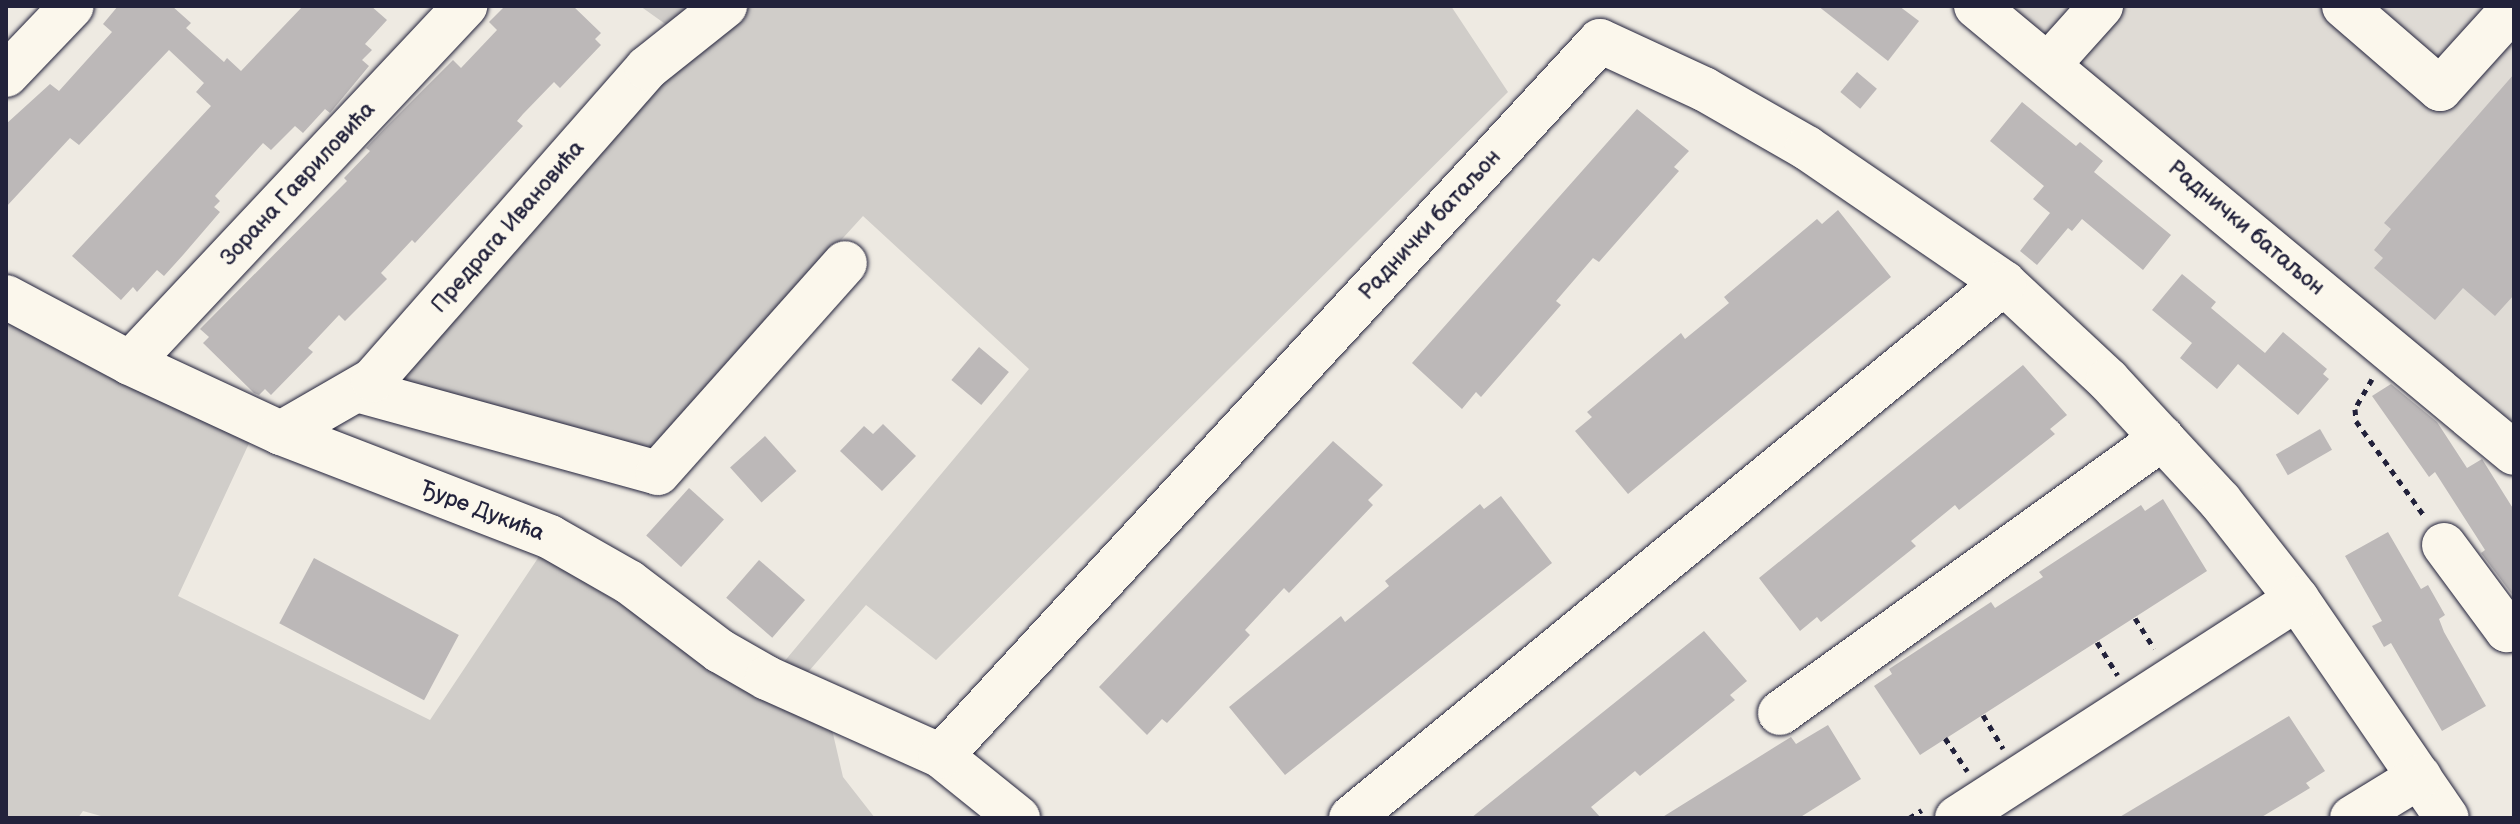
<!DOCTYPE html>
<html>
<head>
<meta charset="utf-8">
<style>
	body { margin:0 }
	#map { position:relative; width:2520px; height:824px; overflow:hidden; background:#eeeae2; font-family:"Balsamiq Sans",sans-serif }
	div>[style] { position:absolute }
	.built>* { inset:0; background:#dfdbd5 }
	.green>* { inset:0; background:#d0cdc9 }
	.building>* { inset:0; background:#bcb8b8; transform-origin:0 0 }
	.path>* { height:5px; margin-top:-2.5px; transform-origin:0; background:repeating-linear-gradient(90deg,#22223b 0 6px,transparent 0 12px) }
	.roads { filter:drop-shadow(0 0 2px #22223b) drop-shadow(0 0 2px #22223b) }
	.minor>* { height:44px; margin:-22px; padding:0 22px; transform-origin:22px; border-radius:22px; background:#fbf7ec }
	span { translate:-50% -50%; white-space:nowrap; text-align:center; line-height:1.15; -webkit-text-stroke:7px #fbf7ec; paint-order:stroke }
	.street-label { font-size:22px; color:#22223b }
	.frame { position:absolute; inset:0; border:8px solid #22223b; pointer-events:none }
</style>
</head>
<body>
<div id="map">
	<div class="built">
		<i style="clip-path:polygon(2009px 6px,2514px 6px,2514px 431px)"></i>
	</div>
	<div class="green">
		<i style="clip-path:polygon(640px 6px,1451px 6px,1508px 92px,936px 660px,866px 605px,796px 686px,778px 669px,1029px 369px,863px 216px,643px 458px,373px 380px,678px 33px)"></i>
		<i style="clip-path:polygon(6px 297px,252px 437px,178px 596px,430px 720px,540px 555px,741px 677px,831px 725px,843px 777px,875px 818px,108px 818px,83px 811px,78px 818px,6px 818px)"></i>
	</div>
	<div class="building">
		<i style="clip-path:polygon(118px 6px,172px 6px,191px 23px,186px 28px,224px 62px,227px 58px,241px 71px,303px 6px,371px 6px,387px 20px,365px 44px,372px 50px,362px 60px,369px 66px,330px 113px,325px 109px,303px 133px,295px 126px,271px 150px,263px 143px,215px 196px,220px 201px,214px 207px,220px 212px,183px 255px,164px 276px,157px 270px,137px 292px,133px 287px,121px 300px,72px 256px,211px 106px,196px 92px,204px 83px,169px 50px,79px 145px,70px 138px,6px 207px,6px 124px,50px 84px,59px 91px,112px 32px,103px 24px)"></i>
		<i style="clip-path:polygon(505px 6px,573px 6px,601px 33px,595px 39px,601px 45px,560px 88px,554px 82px,523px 114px,517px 121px,523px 126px,415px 243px,412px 240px,381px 273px,387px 279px,345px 321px,339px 315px,308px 348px,313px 352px,271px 395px,265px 389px,259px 395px,254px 393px,203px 343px,209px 337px,200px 329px,347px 181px,344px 178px,370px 151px,366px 148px,385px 128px,453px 60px,461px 68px,497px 30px,489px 22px)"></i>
		<i style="clip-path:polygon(1818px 6px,1899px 6px,1919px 21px,1888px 61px)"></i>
		<i style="left:1857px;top:72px;width:26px;height:26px;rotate:40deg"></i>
		<i style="clip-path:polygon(2514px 74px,2514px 295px,2495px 316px,2463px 288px,2435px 320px,2374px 268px,2383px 258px,2374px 250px,2391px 229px,2384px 223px)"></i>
		<i style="clip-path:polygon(2022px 102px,2076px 146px,2080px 142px,2103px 161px,2094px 172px,2171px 235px,2143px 270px,2082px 219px,2072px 231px,2068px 228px,2037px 265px,2020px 251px,2050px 213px,2033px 199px,2044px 186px,1990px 141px)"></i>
		<i style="clip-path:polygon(1637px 109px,1689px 151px,1674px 167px,1679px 171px,1599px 262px,1593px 258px,1556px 301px,1561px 305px,1481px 397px,1476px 392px,1462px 409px,1412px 363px)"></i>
		<i style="clip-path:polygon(1838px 210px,1891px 277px,1628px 494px,1575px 431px,1592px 417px,1587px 412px,1681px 333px,1685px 339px,1729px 303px,1724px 297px,1817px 219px,1822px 224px)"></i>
		<i style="clip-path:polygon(2182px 274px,2216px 302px,2211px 308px,2265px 353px,2283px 332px,2327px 369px,2323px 374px,2329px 379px,2298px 415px,2238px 364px,2217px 389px,2180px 358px,2192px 343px,2152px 310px)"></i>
		<i style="left:979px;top:347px;width:39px;height:43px;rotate:40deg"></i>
		<i style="clip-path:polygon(2023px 365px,2067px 415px,2050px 429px,2055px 434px,1959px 510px,1955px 505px,1911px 541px,1916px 546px,1821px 622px,1817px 617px,1800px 631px,1759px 578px)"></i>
		<i style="clip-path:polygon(2391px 384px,2437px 422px,2467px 468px,2482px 459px,2514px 510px,2514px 597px,2481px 553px,2485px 550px,2435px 472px,2429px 477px,2372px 396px)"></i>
		<i style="clip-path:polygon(883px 424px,916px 456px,882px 491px,840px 451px,864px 426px,873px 434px)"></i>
		<i style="left:2320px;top:429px;width:24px;height:51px;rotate:60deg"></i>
		<i style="left:765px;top:436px;width:47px;height:47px;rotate:48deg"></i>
		<i style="clip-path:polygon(1333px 441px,1383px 485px,1368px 500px,1373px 505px,1289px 593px,1284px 588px,1245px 630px,1250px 635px,1167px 723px,1162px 719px,1147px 735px,1099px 687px)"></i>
		<i style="left:689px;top:488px;width:47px;height:64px;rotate:42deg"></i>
		<i style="clip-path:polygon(1501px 496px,1552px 563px,1285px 775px,1229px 707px,1341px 616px,1345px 622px,1389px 586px,1385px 581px,1480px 504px,1484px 509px)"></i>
		<i style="clip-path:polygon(2163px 499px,2207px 571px,1920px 755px,1874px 686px,1892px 674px,1889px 669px,1991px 602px,1995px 608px,2043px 577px,2039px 572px,2141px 505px,2145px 511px)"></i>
		<i style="clip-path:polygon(2388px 532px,2421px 589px,2428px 585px,2445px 615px,2439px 619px,2444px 632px,2486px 706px,2442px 731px,2391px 643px,2384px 647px,2372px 626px,2382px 621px,2345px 556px)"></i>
		<i style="left:314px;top:558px;width:164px;height:74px;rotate:28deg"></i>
		<i style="left:759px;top:560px;width:61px;height:50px;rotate:41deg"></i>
		<i style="clip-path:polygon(1704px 631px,1747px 681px,1730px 695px,1735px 700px,1640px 776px,1635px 771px,1591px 807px,1601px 818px,1471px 818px)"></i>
		<i style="clip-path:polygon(2289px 716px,2325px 771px,2306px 783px,2310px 788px,2260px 818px,2118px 818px)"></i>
		<i style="clip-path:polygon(1828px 725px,1861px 779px,1799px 818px,1661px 818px,1791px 737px,1796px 744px)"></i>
	</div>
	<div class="path">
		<i style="left:2372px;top:379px;width:34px;rotate:120deg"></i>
		<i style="left:2355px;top:409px;width:12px;rotate:85deg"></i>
		<i style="left:2356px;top:421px;width:118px;rotate:54.3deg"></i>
		<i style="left:2135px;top:618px;width:36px;rotate:58deg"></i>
		<i style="left:2097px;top:642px;width:39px;rotate:58deg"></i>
		<i style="left:1983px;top:715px;width:39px;rotate:59deg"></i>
		<i style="left:1945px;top:738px;width:40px;rotate:56deg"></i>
		<i style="left:1909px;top:818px;width:15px;rotate:-32deg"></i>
	</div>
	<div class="roads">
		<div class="minor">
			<i style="left:1976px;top:6px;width:699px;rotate:39.72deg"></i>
			<i style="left:2344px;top:6px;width:127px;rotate:40.8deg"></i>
			<i style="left:2440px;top:89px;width:110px;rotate:-47.9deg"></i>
			<i style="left:2049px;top:64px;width:78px;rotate:-48.1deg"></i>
			<i style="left:6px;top:75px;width:95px;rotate:-46.3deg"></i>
			<i style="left:6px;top:297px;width:140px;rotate:28deg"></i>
			<i style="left:130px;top:363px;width:166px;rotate:24.9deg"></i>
			<i style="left:281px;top:433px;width:288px;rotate:21.1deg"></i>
			<i style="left:550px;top:537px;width:91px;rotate:29.7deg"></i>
			<i style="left:629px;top:582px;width:114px;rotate:37.2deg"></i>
			<i style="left:720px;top:651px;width:54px;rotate:29.9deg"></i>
			<i style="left:767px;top:678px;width:191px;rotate:24.1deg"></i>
			<i style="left:941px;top:756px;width:99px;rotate:38.8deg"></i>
			<i style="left:130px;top:363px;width:490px;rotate:-46.8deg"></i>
			<i style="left:357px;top:390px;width:312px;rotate:15.4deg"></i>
			<i style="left:658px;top:473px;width:281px;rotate:-48.3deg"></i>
			<i style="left:281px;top:433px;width:106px;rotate:-29.9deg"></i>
			<i style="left:373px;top:380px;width:415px;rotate:-48.7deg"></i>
			<i style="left:647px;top:68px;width:100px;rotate:-38.5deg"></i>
			<i style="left:2444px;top:545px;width:106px;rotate:53.5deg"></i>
			<i style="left:2507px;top:630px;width:8px;rotate:-30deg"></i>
			<i style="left:1780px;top:713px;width:471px;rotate:-35.7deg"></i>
			<i style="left:941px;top:756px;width:972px;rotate:-47.33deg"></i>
			<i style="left:1600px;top:41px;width:115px;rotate:24.8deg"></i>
			<i style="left:1704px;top:89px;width:119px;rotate:29.8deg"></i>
			<i style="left:1807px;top:148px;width:239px;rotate:34.4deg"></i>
			<i style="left:2004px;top:283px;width:142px;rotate:43deg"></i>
			<i style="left:2108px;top:380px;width:165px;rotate:47.2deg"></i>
			<i style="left:2220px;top:501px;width:125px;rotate:51.8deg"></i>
			<i style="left:2297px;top:599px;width:265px;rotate:55.6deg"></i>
			<i style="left:1351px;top:818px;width:844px;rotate:-39.33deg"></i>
			<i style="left:1957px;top:818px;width:404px;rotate:-32.8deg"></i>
			<i style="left:2352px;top:818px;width:79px;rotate:-31.5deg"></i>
		</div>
	</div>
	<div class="street-label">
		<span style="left:298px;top:184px;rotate:-47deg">Зорана Гавриловића</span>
		<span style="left:1430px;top:225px;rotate:-47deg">Раднички батаљон</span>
		<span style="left:508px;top:227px;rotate:-49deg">Предрага Ивановића</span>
		<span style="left:2246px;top:228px;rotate:40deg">Раднички батаљон</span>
		<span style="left:482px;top:511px;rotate:21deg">Ђуре Дукића</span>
	</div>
	<div class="frame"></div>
</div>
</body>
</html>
